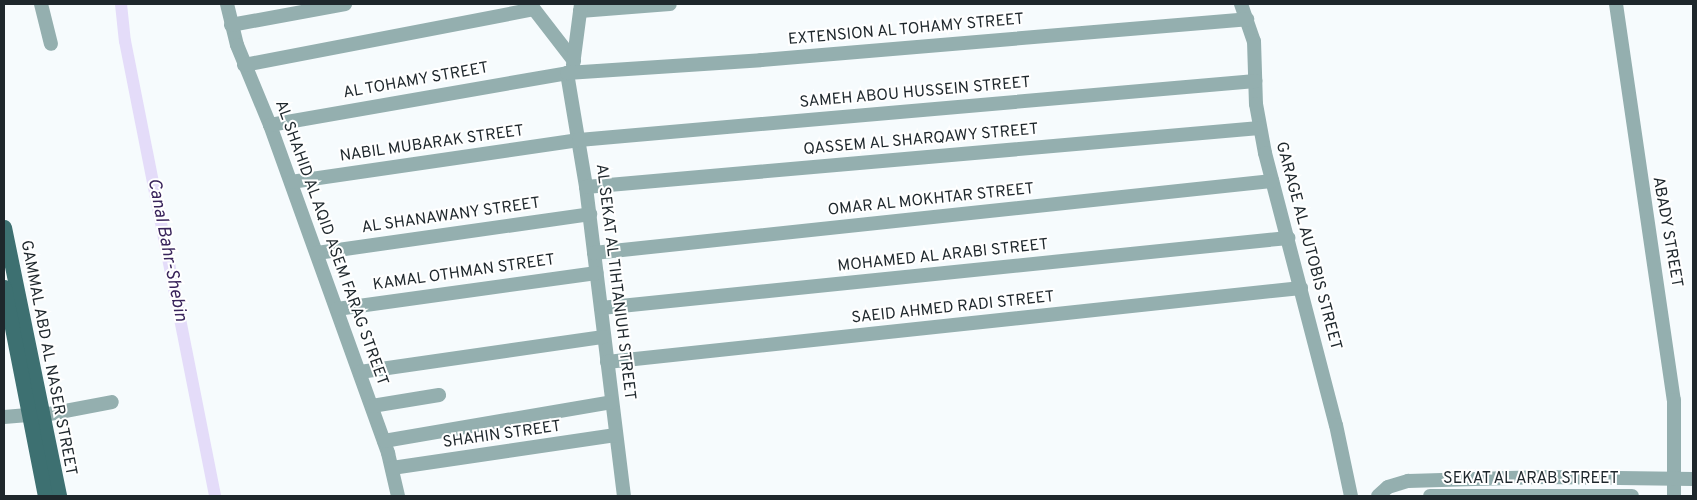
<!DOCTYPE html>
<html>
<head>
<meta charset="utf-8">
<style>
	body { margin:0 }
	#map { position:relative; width:1697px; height:500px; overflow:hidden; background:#f6fbfd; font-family:Overpass,sans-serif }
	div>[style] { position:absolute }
	.canal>* { height:12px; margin:-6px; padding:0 6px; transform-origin:6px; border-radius:6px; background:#e4dcf9 }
	.minor>* { height:14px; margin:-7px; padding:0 7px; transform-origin:7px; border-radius:7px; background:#94afaf }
	.major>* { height:15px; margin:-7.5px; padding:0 7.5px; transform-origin:7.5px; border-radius:7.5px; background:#3d7071 }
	span { translate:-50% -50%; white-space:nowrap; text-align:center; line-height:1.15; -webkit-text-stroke:4px #fff; paint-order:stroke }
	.street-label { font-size:16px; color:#1e272c }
	.water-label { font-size:18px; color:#39245b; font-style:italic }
	.frame { position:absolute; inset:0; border:5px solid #1e272c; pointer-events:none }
</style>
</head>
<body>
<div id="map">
	<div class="canal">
		<i style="left:121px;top:4px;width:37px;rotate:84deg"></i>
		<i style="left:125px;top:41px;width:464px;rotate:78.8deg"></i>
	</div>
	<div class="minor">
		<i style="left:41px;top:4px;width:41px;rotate:76deg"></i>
		<i style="left:227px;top:4px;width:42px;rotate:76.3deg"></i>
		<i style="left:237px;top:45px;width:87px;rotate:67.6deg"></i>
		<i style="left:270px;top:125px;width:349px;rotate:70.2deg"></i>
		<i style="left:388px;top:453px;width:44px;rotate:76.9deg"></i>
		<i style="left:530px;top:4px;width:72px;rotate:52.3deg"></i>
		<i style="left:1241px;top:4px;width:39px;rotate:71deg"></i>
		<i style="left:1254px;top:41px;width:63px;rotate:88.2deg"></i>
		<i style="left:1256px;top:104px;width:50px;rotate:79.6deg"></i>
		<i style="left:1265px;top:153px;width:281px;rotate:75.4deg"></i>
		<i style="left:1336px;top:425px;width:73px;rotate:78.1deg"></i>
		<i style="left:1616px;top:4px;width:400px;rotate:81.7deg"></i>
		<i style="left:1674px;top:400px;width:96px;rotate:90deg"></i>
		<i style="left:580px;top:11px;width:90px;rotate:-4.4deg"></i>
		<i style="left:231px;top:25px;width:116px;rotate:-10.4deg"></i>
		<i style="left:244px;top:65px;width:295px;rotate:-10.9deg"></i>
		<i style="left:573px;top:65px;width:62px;rotate:-82.5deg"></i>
		<i style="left:567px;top:73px;width:116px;rotate:80.5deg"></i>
		<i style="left:586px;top:187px;width:311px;rotate:83deg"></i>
		<i style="left:270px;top:125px;width:302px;rotate:-9.9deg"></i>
		<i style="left:567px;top:73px;width:194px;rotate:-3.8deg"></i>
		<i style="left:761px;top:60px;width:488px;rotate:-4.8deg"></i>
		<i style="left:291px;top:182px;width:291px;rotate:-8.3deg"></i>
		<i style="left:579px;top:140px;width:679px;rotate:-4.99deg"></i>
		<i style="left:586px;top:187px;width:676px;rotate:-5.01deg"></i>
		<i style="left:317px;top:253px;width:276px;rotate:-8.1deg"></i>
		<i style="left:594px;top:253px;width:682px;rotate:-6.06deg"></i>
		<i style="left:601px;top:308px;width:691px;rotate:-5.82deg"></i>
		<i style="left:337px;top:309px;width:262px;rotate:-7.9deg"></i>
		<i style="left:607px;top:362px;width:698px;rotate:-6.09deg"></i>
		<i style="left:360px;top:372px;width:246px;rotate:-8.2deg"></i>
		<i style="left:372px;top:406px;width:68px;rotate:-9.3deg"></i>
		<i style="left:44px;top:415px;width:69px;rotate:-10.8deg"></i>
		<i style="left:4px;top:417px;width:24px;rotate:-5deg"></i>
		<i style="left:384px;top:441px;width:231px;rotate:-9.7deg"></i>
		<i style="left:392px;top:468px;width:226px;rotate:-8.4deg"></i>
		<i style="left:1378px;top:496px;width:13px;rotate:-42deg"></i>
		<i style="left:1388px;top:487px;width:21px;rotate:-17deg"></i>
		<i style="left:1408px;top:481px;width:137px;rotate:-1.7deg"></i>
		<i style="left:1545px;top:477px;width:148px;rotate:0.8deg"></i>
		<i style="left:1430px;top:496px;width:202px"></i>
	</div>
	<div class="major">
		<i style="left:4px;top:227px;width:275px;rotate:78.4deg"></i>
		<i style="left:4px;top:287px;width:213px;rotate:78.9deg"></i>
	</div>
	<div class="street-label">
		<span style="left:906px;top:30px;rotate:-5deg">EXTENSION AL TOHAMY STREET</span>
		<span style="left:416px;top:81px;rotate:-10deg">AL TOHAMY STREET</span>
		<span style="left:915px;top:93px;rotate:-5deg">SAMEH ABOU HUSSEIN STREET</span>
		<span style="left:921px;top:140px;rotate:-5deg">QASSEM AL SHARQAWY STREET</span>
		<span style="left:432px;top:144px;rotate:-8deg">NABIL MUBARAK STREET</span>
		<span style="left:931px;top:200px;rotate:-6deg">OMAR AL MOKHTAR STREET</span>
		<span style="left:451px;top:216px;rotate:-8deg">AL SHANAWANY STREET</span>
		<span style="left:1667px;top:232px;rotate:80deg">ABADY STREET</span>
		<span style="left:331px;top:243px;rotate:70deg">AL SHAHID AL AQID ASEM FARAG STREET</span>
		<span style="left:1308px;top:246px;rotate:75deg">GARAGE AL AUTOBIS STREET</span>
		<span style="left:943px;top:256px;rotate:-6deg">MOHAMED AL ARABI STREET</span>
		<span style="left:464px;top:273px;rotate:-8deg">KAMAL OTHMAN STREET</span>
		<span style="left:615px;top:282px;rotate:83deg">AL SEKAT AL TIHTANIUH STREET</span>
		<span style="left:953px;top:308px;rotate:-6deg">SAEID AHMED RADI STREET</span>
		<span style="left:48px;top:358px;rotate:79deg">GAMMAL ABD AL NASER STREET</span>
		<span style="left:502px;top:435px;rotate:-8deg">SHAHIN STREET</span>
		<span style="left:1531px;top:479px">SEKAT AL ARAB STREET</span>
	</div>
	<div class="water-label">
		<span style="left:166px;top:250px;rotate:79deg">Canal Bahr-Shebin</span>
	</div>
	<div class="frame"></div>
</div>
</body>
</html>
